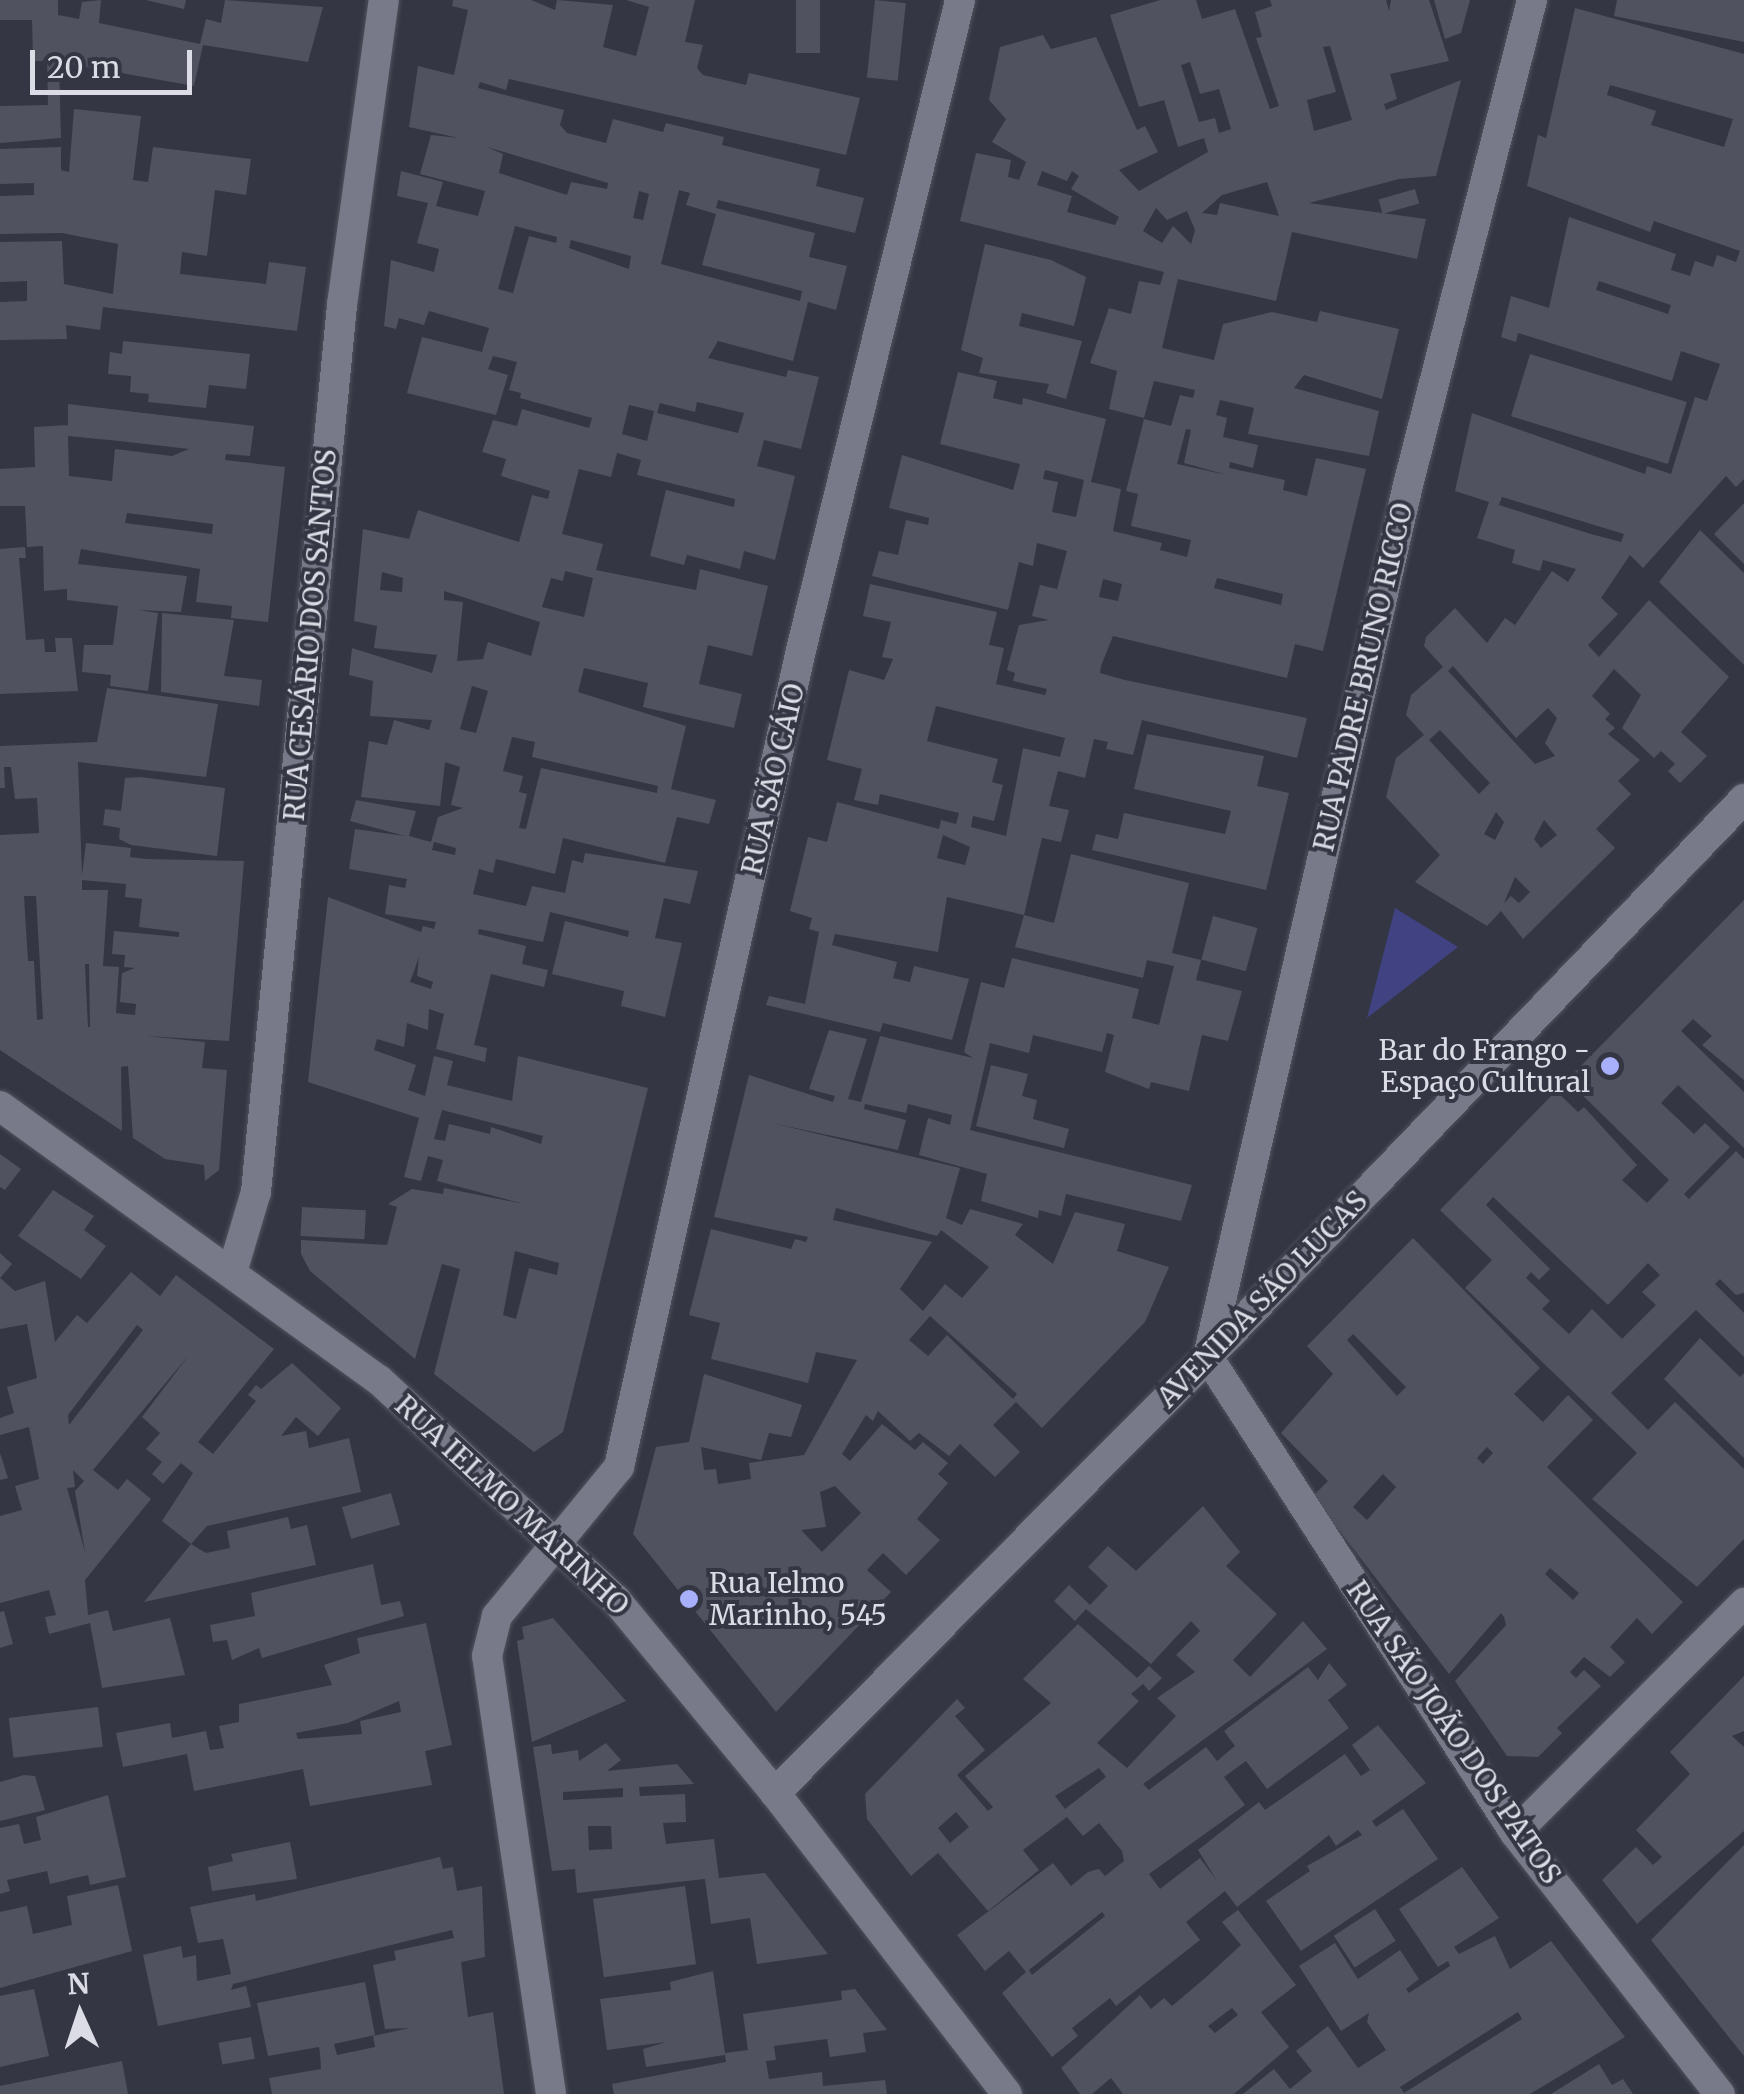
<!DOCTYPE html>
<html>
<head>
<meta charset="utf-8">
<style>
	body { margin:0 }
	#map { position:relative; width:1744px; height:2094px; overflow:hidden; background:#343643; font-family:Merriweather,serif }
	div>[style] { position:absolute }
	.green>* { inset:0; background:#404281 }
	.building>* { inset:0; background:#505260; transform-origin:0 0 }
	.roads { filter:drop-shadow(0 0 2px #51525e) drop-shadow(0 0 2px #51525e) }
	.street>* { height:30px; margin:-15px; padding:0 15px; transform-origin:15px; border-radius:15px; background:#787a89 }
	.secondary>* { height:30px; margin:-15px; padding:0 15px; transform-origin:15px; border-radius:15px; background:#787a89 }
	.dots>* { width:28px; height:28px; translate:-50% -50%; box-sizing:border-box; border:5px solid #343643; border-radius:50% }
	span { translate:-50% -50%; white-space:nowrap; text-align:center; line-height:1.15; -webkit-text-stroke:8px #343643; paint-order:stroke }
	.street-label { font-size:28px; color:#dbdce5 }
	.poi-label { font-size:28px; color:#dbdce5 }
	.right { translate:-100% -50%; text-align:right }
	.left { translate:0 -50%; text-align:left }
	.north { position:absolute; left:30px; top:1964px; width:100px; height:100px; -webkit-text-stroke:8px #343643; paint-order:stroke; rotate:357deg; font-size:28px; font-weight:700; line-height:40px; text-align:center; color:#dbdce5 }
	.north::after { content:''; display:block; margin:auto; width:35px; height:45px; background:#dbdce5; clip-path:polygon(50% 0,100% 100%,50% 72%,0 100%) }
	.scale { position:absolute; left:30px; top:50px; width:162px; height:45px; box-sizing:border-box; border:5px solid #dbdce5; border-top:0; padding-left:12px; font-size:30px; line-height:35px; white-space:nowrap; color:#dbdce5; -webkit-text-stroke:8px #343643; paint-order:stroke }
</style>
</head>
<body>
<div id="map">
	<div class="green">
		<i style="clip-path:polygon(1395px 908px,1458px 947px,1367px 1018px)"></i>
	</div>
	<div class="building">
		<i style="clip-path:polygon(0 0,58px 0,58px 15px,79px 19px,82px 2px,101px 0,99px 23px,200px 44px,206px 19px,221px 23px,225px 0,323px 7px,308px 62px,203px 45px,194px 86px,59px 62px,61px 138px,0 143px,0 106px,48px 105px,47px 61px,33px 61px,32px 20px,0 20px)"></i>
		<i style="clip-path:polygon(146px 0,186px 0,184px 9px)"></i>
		<i style="clip-path:polygon(evenodd,453px 0,531px 0,555px 10px,557px 0,613px 5px,603px 47px,636px 56px,649px 7px,626px 0,695px 0,685px 42px,703px 45px,697px 68px,703px 75px,746px 85px,749px 73px,860px 98px,846px 155px,509px 79px,506px 90px,480px 82px,478px 88px,564px 110px,560px 125px,567px 133px,606px 143px,613px 119px,663px 132px,666px 123px,724px 137px,722px 145px,820px 169px,816px 186px,864px 198px,855px 233px,718px 200px,716px 208px,815px 233px,809px 257px,847px 266px,836px 310px,808px 302px,793px 361px,718px 341px,708px 358px,786px 377px,788px 370px,819px 377px,801px 449px,764px 440px,757px 466px,795px 476px,775px 560px,744px 551px,740px 569px,687px 555px,684px 565px,650px 556px,666px 490px,734px 507px,735px 499px,637px 475px,641px 460px,617px 453px,611px 477px,579px 469px,562px 534px,603px 544px,596px 570px,696px 590px,700px 569px,768px 586px,752px 656px,708px 645px,699px 684px,742px 694px,734px 728px,643px 707px,648px 683px,584px 668px,578px 692px,686px 726px,671px 789px,716px 800px,709px 824px,677px 817px,665px 863px,563px 838px,555px 874px,496px 859px,493px 873px,479px 869px,473px 894px,526px 906px,532px 886px,565px 893px,572px 860px,583px 863px,585px 853px,698px 871px,690px 904px,664px 898px,655px 938px,682px 943px,665px 1017px,621px 1006px,624px 991px,552px 974px,565px 921px,628px 937px,629px 931px,550px 912px,543px 942px,479px 929px,478px 934px,526px 946px,522px 964px,548px 970px,544px 987px,491px 974px,474px 1045px,487px 1048px,485px 1062px,436px 1049px,444px 1014px,429px 1009px,428px 1030px,407px 1023px,404px 1047px,377px 1039px,374px 1050px,416px 1065px,408px 1090px,425px 1096px,434px 1056px,453px 1061px,447px 1085px,512px 1101px,518px 1056px,648px 1088px,563px 1432px,534px 1452px,434px 1374px,460px 1269px,442px 1264px,415px 1359px,310px 1271px,301px 1254px,301px 1240px,387px 1245px,397px 1207px,388px 1204px,412px 1189px,443px 1194px,444px 1188px,524px 1204px,437px 1181px,443px 1160px,428px 1156px,421px 1181px,404px 1177px,419px 1118px,308px 1082px,328px 897px,421px 932px,423px 926px,434px 929px,436px 922px,385px 914px,389px 885px,405px 888px,407px 879px,349px 869px,355px 829px,405px 836px,350px 821px,356px 800px,416px 811px,409px 836px,431px 842px,438px 817px,463px 808px,451px 805px,460px 767px,445px 762px,440px 806px,361px 797px,369px 741px,387px 745px,394px 720px,429px 730px,432px 720px,370px 716px,373px 681px,349px 675px,352px 648px,432px 673px,437px 655px,374px 648px,377px 626px,354px 621px,363px 529px,409px 539px,418px 510px,519px 542px,532px 495px,548px 499px,550px 491px,501px 476px,506px 459px,482px 452px,493px 420px,517px 426px,522px 409px,589px 428px,592px 418px,520px 398px,521px 393px,509px 390px,517px 362px,493px 356px,488px 369px,508px 375px,496px 415px,407px 393px,422px 337px,482px 352px,489px 328px,429px 311px,424px 325px,399px 318px,396px 329px,384px 326px,391px 260px,434px 272px,439px 249px,417px 243px,428px 203px,397px 196px,401px 171px,443px 182px,436px 206px,478px 216px,485px 191px,420px 174px,431px 135px,459px 138px,409px 127px,418px 66px,454px 75px,468px 10px,452px 6px,453px 0,487px 147px,608px 183px,607px 189px,571px 182px,567px 195px,499px 173px,503px 154px,487px 147px,453px 0,679px 190px,690px 193px,686px 205px,716px 214px,702px 265px,802px 291px,800px 301px,661px 264px,679px 190px,453px 0,639px 191px,649px 194px,643px 220px,633px 218px,639px 191px,453px 0,515px 226px,557px 237px,556px 243px,529px 236px,513px 293px,498px 289px,515px 226px,453px 0,571px 240px,631px 256px,629px 269px,569px 248px,571px 240px,453px 0,697px 402px,744px 413px,738px 433px,657px 413px,660px 403px,695px 412px,697px 402px,453px 0,629px 405px,654px 411px,647px 441px,622px 434px,629px 405px,453px 0,565px 571px,593px 578px,584px 617px,542px 607px,551px 578px,563px 581px,565px 571px,453px 0,382px 572px,403px 578px,402px 592px,380px 590px,382px 572px,453px 0,444px 591px,540px 622px,531px 656px,488px 642px,483px 659px,457px 661px,463px 602px,444px 600px,444px 591px,453px 0,472px 686px,488px 691px,476px 733px,460px 729px,472px 686px,453px 0,512px 737px,535px 742px,532px 757px,658px 786px,657px 793px,541px 768px,526px 829px,519px 828px,527px 794px,519px 792px,523px 776px,503px 771px,512px 737px,453px 0,434px 842px,456px 848px,455px 855px,432px 850px,434px 842px,453px 0,419px 957px,417px 976px,433px 982px,431px 989px,410px 982px,419px 957px,453px 0,442px 1110px,543px 1136px,541px 1144px,491px 1127px,490px 1134px,449px 1124px,445px 1141px,434px 1139px,442px 1110px,453px 0,515px 1251px,559px 1263px,557px 1275px,529px 1268px,516px 1319px,503px 1315px,515px 1251px)"></i>
		<i style="left:796px;top:0;width:24px;height:53px"></i>
		<i style="left:875px;top:0;width:31px;height:78px;rotate:6deg"></i>
		<i style="clip-path:polygon(evenodd,1160px 0,1196px 0,1202px 19px,1235px 9px,1270px 109px,1279px 106px,1256px 38px,1262px 37px,1255px 12px,1272px 6px,1270px 0,1386px 0,1389px 11px,1391px 0,1429px 0,1449px 61px,1390px 74px,1397px 99px,1384px 104px,1386px 110px,1461px 80px,1436px 176px,1399px 179px,1309px 203px,1426px 219px,1417px 259px,1292px 232px,1276px 301px,1178px 279px,1162px 348px,1214px 360px,1223px 324px,1272px 312px,1317px 322px,1320px 311px,1399px 329px,1382px 399px,1304px 375px,1294px 388px,1379px 411px,1369px 456px,1248px 434px,1254px 408px,1220px 400px,1216px 415px,1227px 418px,1223px 437px,1258px 445px,1253px 468px,1230px 462px,1229px 468px,1285px 480px,1283px 490px,1307px 496px,1316px 458px,1366px 469px,1323px 651px,1295px 644px,1287px 678px,1113px 636px,1101px 666px,1100px 673px,1125px 680px,1307px 718px,1297px 758px,1142px 720px,1133px 755px,1106px 749px,1108px 742px,1094px 739px,1085px 778px,1058px 771px,1049px 806px,1069px 810px,1061px 842px,1042px 838px,1024px 915px,947px 897px,938px 952px,835px 934px,832px 945px,897px 962px,893px 978px,910px 982px,914px 966px,969px 979px,952px 1040px,883px 1023px,880px 1032px,766px 1005px,769px 996px,805px 1004px,819px 932px,809px 929px,812px 918px,790px 911px,808px 837px,827px 842px,837px 802px,939px 829px,941px 820px,956px 824px,959px 813px,880px 794px,878px 805px,854px 800px,862px 769px,827px 760px,849px 670px,884px 680px,893px 659px,882px 657px,891px 622px,863px 616px,870px 584px,997px 612px,989px 645px,1004px 648px,996px 684px,1045px 695px,1047px 689px,1013px 681px,1015px 673px,1007px 670px,1019px 625px,1049px 620px,1032px 616px,1040px 585px,1057px 589px,1067px 551px,1037px 543px,1033px 566px,1019px 562px,1008px 610px,872px 576px,879px 551px,898px 555px,906px 520px,928px 525px,929px 518px,889px 508px,902px 455px,1013px 490px,1020px 464px,940px 444px,958px 372px,997px 381px,993px 398px,1022px 405px,1023px 398px,1106px 419px,1091px 482px,1121px 489px,1113px 531px,1162px 543px,1160px 550px,1187px 557px,1191px 540px,1131px 526px,1138px 494px,1126px 491px,1144px 419px,1171px 426px,1180px 395px,1193px 398px,1195px 390px,1154px 381px,1144px 418px,1109px 409px,1117px 371px,1090px 363px,1109px 308px,1131px 314px,1139px 281px,1160px 285px,1164px 272px,960px 221px,976px 153px,1011px 160px,1008px 177px,1019px 180px,1026px 162px,992px 142px,1006px 119px,989px 100px,1000px 47px,1043px 35px,1051px 49px,1096px 37px,1137px 130px,1145px 126px,1158px 152px,1119px 170px,1139px 191px,1208px 152px,1204px 138px,1178px 147px,1164px 100px,1139px 107px,1110px 15px,1160px 0,1330px 46px,1352px 120px,1314px 131px,1307px 100px,1336px 92px,1323px 47px,1330px 46px,1160px 0,1190px 62px,1200px 94px,1219px 89px,1231px 129px,1219px 133px,1215px 118px,1199px 122px,1181px 65px,1190px 62px,1160px 0,1042px 171px,1067px 181px,1072px 171px,1079px 176px,1071px 189px,1119px 217px,1115px 225px,1067px 212px,1072px 196px,1037px 185px,1042px 171px,1160px 0,1267px 182px,1279px 216px,1220px 203px,1217px 215px,1202px 213px,1222px 195px,1267px 182px,1160px 0,1156px 208px,1167px 220px,1187px 211px,1195px 230px,1191px 244px,1173px 226px,1162px 243px,1143px 231px,1156px 208px,1160px 0,1186px 429px,1191px 430px,1184px 463px,1227px 475px,1177px 464px,1186px 429px,1160px 0,1045px 470px,1084px 480px,1076px 517px,1052px 512px,1058px 482px,1043px 479px,1045px 470px,1160px 0,1217px 578px,1283px 594px,1281px 605px,1214px 588px,1217px 578px,1160px 0,1103px 579px,1122px 584px,1118px 601px,1099px 597px,1103px 579px,1160px 0,936px 706px,1065px 738px,1060px 757px,1023px 748px,1006px 836px,971px 827px,973px 816px,994px 821px,1003px 785px,992px 782px,998px 759px,927px 741px,936px 706px,1160px 0,943px 835px,970px 847px,965px 865px,937px 858px,943px 835px)"></i>
		<i style="clip-path:polygon(1434px 0,1470px 0,1461px 33px,1445px 39px)"></i>
		<i style="clip-path:polygon(1617px 0,1744px 0,1744px 42px,1614px 16px)"></i>
		<i style="clip-path:polygon(evenodd,1575px 8px,1744px 54px,1744px 479px,1736px 487px,1726px 476px,1643px 568px,1630px 555px,1601px 598px,1618px 614px,1588px 645px,1599px 657px,1649px 600px,1729px 677px,1681px 732px,1707px 756px,1680px 783px,1668px 771px,1675px 764px,1661px 751px,1654px 758px,1622px 728px,1641px 695px,1614px 669px,1592px 696px,1610px 714px,1605px 719px,1615px 728px,1608px 734px,1640px 760px,1618px 781px,1631px 794px,1596px 829px,1615px 848px,1523px 939px,1501px 911px,1487px 926px,1415px 882px,1440px 855px,1386px 797px,1396px 758px,1424px 735px,1406px 715px,1411px 695px,1443px 667px,1424px 646px,1426px 637px,1455px 608px,1487px 643px,1505px 618px,1515px 625px,1552px 571px,1568px 582px,1576px 569px,1543px 560px,1540px 571px,1512px 563px,1515px 550px,1477px 538px,1489px 502px,1455px 491px,1472px 413px,1645px 474px,1647px 466px,1671px 474px,1695px 397px,1707px 401px,1720px 364px,1681px 351px,1672px 381px,1518px 333px,1516px 342px,1501px 337px,1511px 296px,1549px 308px,1569px 217px,1676px 254px,1671px 270px,1690px 276px,1695px 261px,1713px 267px,1717px 255px,1736px 262px,1740px 251px,1654px 221px,1650px 232px,1527px 186px,1538px 135px,1546px 138px,1575px 8px,1610px 85px,1733px 119px,1724px 147px,1651px 125px,1656px 111px,1607px 95px,1610px 85px,1575px 8px,1599px 281px,1671px 305px,1668px 314px,1596px 290px,1599px 281px,1575px 8px,1502px 497px,1624px 534px,1621px 542px,1591px 534px,1499px 505px,1502px 497px,1575px 8px,1453px 666px,1516px 738px,1548px 708px,1557px 718px,1545px 743px,1555px 756px,1535px 764px,1448px 671px,1453px 666px,1575px 8px,1440px 730px,1490px 783px,1479px 794px,1429px 740px,1440px 730px,1575px 8px,1496px 812px,1504px 822px,1495px 840px,1484px 834px,1496px 812px,1575px 8px,1544px 820px,1557px 835px,1541px 848px,1534px 839px,1544px 820px,1575px 8px,1515px 877px,1530px 892px,1519px 903px,1511px 896px,1504px 903px,1515px 877px)"></i>
		<i style="clip-path:polygon(74px 109px,141px 116px,133px 180px,148px 182px,153px 147px,251px 159px,246px 195px,215px 190px,207px 256px,182px 252px,180px 274px,266px 284px,269px 262px,306px 267px,297px 331px,103px 307px,100px 330px,66px 325px,67px 339px,0 340px,0 302px,27px 301px,27px 281px,0 282px,0 242px,62px 241px,64px 284px,113px 294px,118px 244px,62px 233px,0 234px,0 196px,34px 195px,34px 183px,0 184px,0 149px,61px 147px,61px 170px,69px 172px)"></i>
		<i style="left:1415px;top:189px;width:15px;height:38px;rotate:74deg"></i>
		<i style="clip-path:polygon(985px 244px,1051px 260px,1086px 277px,1074px 326px,1022px 313px,1019px 326px,1082px 341px,1066px 399px,1046px 393px,1049px 384px,979px 373px,983px 358px,961px 350px)"></i>
		<i style="clip-path:polygon(123px 341px,250px 354px,246px 389px,209px 385px,206px 408px,148px 402px,149px 394px,130px 392px,131px 376px,108px 374px,110px 352px,122px 354px)"></i>
		<i style="left:1530px;top:354px;width:164px;height:65px;rotate:17deg"></i>
		<i style="clip-path:polygon(evenodd,68px 404px,254px 426px,250px 456px,226px 454px,225px 460px,285px 467px,268px 622px,231px 618px,232px 606px,196px 602px,200px 569px,81px 549px,78px 564px,187px 576px,181px 612px,139px 610px,158px 613px,148px 691px,110px 686px,111px 675px,82px 672px,84px 645px,113px 645px,118px 606px,67px 600px,67px 589px,44px 591px,43px 546px,27px 547px,25px 506px,0 506px,0 469px,35px 467px,34px 427px,68px 425px,68px 404px,68px 436px,119px 441px,189px 449px,172px 456px,115px 449px,112px 481px,69px 476px,68px 436px,68px 404px,127px 513px,213px 524px,212px 534px,125px 523px,127px 513px)"></i>
		<i style="clip-path:polygon(1744px 503px,1744px 564px,1714px 534px)"></i>
		<i style="clip-path:polygon(1700px 530px,1744px 573px,1744px 665px,1659px 582px)"></i>
		<i style="clip-path:polygon(25px 547px,26px 558px,19px 558px,26px 640px,44px 639px,45px 652px,56px 652px,55px 638px,72px 638px,78px 691px,0 694px,0 549px)"></i>
		<i style="clip-path:polygon(162px 613px,234px 620px,224px 676px,262px 680px,259px 706px,161px 692px)"></i>
		<i style="clip-path:polygon(evenodd,107px 688px,218px 704px,206px 777px,78px 762px,82px 875px,86px 843px,131px 848px,130px 857px,147px 859px,244px 861px,229px 1041px,146px 1036px,205px 1042px,202px 1068px,227px 1070px,219px 1170px,205px 1181px,204px 1165px,165px 1159px,133px 1138px,128px 1066px,121px 1067px,122px 1131px,0 1050px,0 835px,39px 833px,37px 798px,15px 799px,11px 767px,4px 767px,5px 788px,0 788px,0 746px,97px 742px,107px 688px,82px 880px,126px 884px,125px 897px,142px 899px,139px 927px,179px 932px,179px 937px,114px 931px,112px 954px,125px 955px,124px 967px,135px 968px,122px 973px,120px 1002px,136px 1004px,135px 1015px,116px 1013px,119px 967px,103px 966px,108px 890px,82px 890px,82px 880px,107px 688px,24px 896px,36px 896px,43px 1019px,37px 1020px,34px 961px,28px 961px,24px 896px,107px 688px,85px 964px,89px 964px,90px 1027px,88px 1027px,85px 964px)"></i>
		<i style="clip-path:polygon(1147px 734px,1264px 756px,1257px 786px,1289px 793px,1266px 890px,1092px 850px,1096px 834px,1118px 839px,1124px 813px,1225px 834px,1231px 811px,1134px 789px)"></i>
		<i style="clip-path:polygon(140px 777px,225px 788px,217px 856px,131px 845px,119px 839px,120px 828px,103px 825px,105px 809px,121px 811px,125px 778px)"></i>
		<i style="clip-path:polygon(evenodd,1071px 854px,1189px 883px,1172px 953px,1201px 960px,1196px 980px,1242px 991px,1228px 1041px,1202px 1035px,1189px 1091px,1151px 1082px,1149px 1089px,1105px 1072px,1114px 1035px,1107px 1033px,1102px 1052px,1033px 1035px,1029px 1053px,990px 1043px,970px 1130px,1192px 1185px,1181px 1221px,1066px 1194px,1061px 1216px,1039px 1210px,1038px 1218px,981px 1201px,987px 1174px,919px 1155px,928px 1118px,950px 1125px,952px 1115px,908px 1104px,906px 1113px,865px 1104px,864px 1109px,906px 1120px,898px 1150px,772px 1123px,960px 1168px,946px 1218px,962px 1225px,970px 1209px,1023px 1224px,1015px 1235px,1053px 1264px,1075px 1212px,1125px 1224px,1117px 1251px,1169px 1267px,1145px 1322px,1042px 1428px,1016px 1402px,993px 1425px,1020px 1452px,995px 1477px,960px 1444px,949px 1456px,919px 1433px,910px 1441px,878px 1411px,873px 1421px,866px 1415px,842px 1454px,850px 1461px,882px 1424px,915px 1450px,923px 1442px,948px 1463px,938px 1474px,948px 1483px,917px 1519px,940px 1540px,906px 1575px,883px 1553px,867px 1570px,891px 1592px,776px 1712px,633px 1534px,656px 1447px,689px 1442px,704px 1374px,802px 1405px,791px 1437px,769px 1433px,761px 1460px,701px 1447px,704px 1470px,716px 1469px,718px 1484px,751px 1479px,749px 1463px,804px 1455px,857px 1360px,816px 1352px,808px 1383px,711px 1359px,720px 1323px,689px 1315px,711px 1229px,791px 1249px,795px 1239px,806px 1242px,808px 1237px,714px 1217px,749px 1075px,833px 1102px,835px 1096px,809px 1089px,829px 1030px,867px 1039px,848px 1099px,861px 1102px,880px 1036px,973px 1058px,964px 1052px,981px 982px,1004px 988px,1012px 958px,1139px 989px,1132px 1018px,1159px 1025px,1174px 966px,1147px 960px,1143px 978px,1015px 947px,1024px 915px,1054px 923px,1071px 854px,836px 1208px,937px 1236px,941px 1230px,989px 1267px,962px 1298px,945px 1284px,923px 1311px,900px 1289px,932px 1242px,833px 1220px,836px 1208px,1071px 854px,930px 1316px,1017px 1394px,1013px 1399px,947px 1335px,928px 1356px,909px 1340px,930px 1316px,1071px 854px,835px 1486px,861px 1513px,822px 1552px,801px 1530px,826px 1527px,820px 1492px,835px 1486px)"></i>
		<i style="clip-path:polygon(evenodd,1744px 900px,1744px 1080px,1702px 1045px,1712px 1036px,1693px 1019px,1681px 1031px,1744px 1092px,1744px 1148px,1678px 1085px,1661px 1103px,1694px 1134px,1705px 1123px,1730px 1147px,1684px 1194px,1689px 1199px,1736px 1151px,1744px 1159px,1744px 1293px,1736px 1295px,1720px 1279px,1715px 1284px,1744px 1313px,1744px 1357px,1696px 1310px,1611px 1393px,1648px 1430px,1675px 1402px,1744px 1469px,1744px 1539px,1697px 1587px,1592px 1499px,1637px 1453px,1465px 1288px,1492px 1260px,1440px 1210px,1556px 1091px,1578px 1112px,1584px 1107px,1637px 1165px,1622px 1180px,1647px 1203px,1669px 1180px,1567px 1080px,1744px 900px,1493px 1197px,1608px 1305px,1648px 1263px,1660px 1275px,1642px 1292px,1656px 1305px,1622px 1339px,1592px 1309px,1569px 1334px,1542px 1309px,1550px 1301px,1526px 1278px,1531px 1272px,1539px 1280px,1550px 1269px,1486px 1205px,1493px 1197px)"></i>
		<i style="left:1213px;top:916px;width:46px;height:45px;rotate:15deg"></i>
		<i style="clip-path:polygon(991px 1065px,1028px 1074px,1022px 1096px,1037px 1100px,1033px 1119px,1069px 1129px,1064px 1148px,976px 1126px)"></i>
		<i style="clip-path:polygon(0 1154px,21px 1169px,5px 1190px,0 1187px)"></i>
		<i style="clip-path:polygon(53px 1190px,94px 1216px,84px 1230px,106px 1246px,81px 1279px,18px 1236px)"></i>
		<i style="left:302px;top:1207px;width:64px;height:29px;rotate:3deg"></i>
		<i style="clip-path:polygon(evenodd,1413px 1238px,1540px 1368px,1514px 1394px,1543px 1422px,1568px 1395px,1593px 1420px,1547px 1467px,1683px 1602px,1652px 1634px,1637px 1618px,1610px 1647px,1625px 1662px,1610px 1677px,1584px 1657px,1570px 1672px,1576px 1678px,1584px 1670px,1601px 1686px,1557px 1728px,1562px 1733px,1538px 1757px,1507px 1756px,1455px 1681px,1506px 1625px,1504px 1617px,1501px 1613px,1449px 1674px,1313px 1496px,1328px 1481px,1281px 1433px,1333px 1374px,1307px 1346px,1413px 1238px,1353px 1334px,1406px 1387px,1397px 1396px,1347px 1340px,1353px 1334px,1413px 1238px,1487px 1447px,1493px 1453px,1483px 1464px,1477px 1458px,1487px 1447px,1413px 1238px,1383px 1474px,1396px 1487px,1367px 1520px,1353px 1507px,1383px 1474px,1413px 1238px,1550px 1568px,1579px 1593px,1573px 1600px,1545px 1574px,1550px 1568px)"></i>
		<i style="clip-path:polygon(evenodd,0 1253px,12px 1264px,0 1278px,15px 1291px,45px 1281px,55px 1342px,77px 1315px,87px 1323px,131px 1272px,160px 1296px,176px 1275px,274px 1349px,198px 1442px,213px 1454px,256px 1401px,248px 1395px,256px 1385px,261px 1389px,292px 1363px,341px 1408px,318px 1436px,296px 1417px,281px 1436px,306px 1431px,309px 1448px,349px 1438px,361px 1492px,207px 1526px,191px 1544px,206px 1553px,230px 1548px,227px 1531px,288px 1517px,291px 1529px,307px 1525px,316px 1565px,144px 1602px,191px 1544px,162px 1521px,193px 1473px,181px 1463px,163px 1484px,152px 1474px,162px 1462px,146px 1449px,160px 1433px,142px 1417px,189px 1355px,93px 1470px,118px 1490px,127px 1479px,151px 1499px,85px 1580px,88px 1615px,108px 1610px,113px 1631px,170px 1618px,185px 1675px,102px 1688px,90px 1623px,49px 1634px,45px 1617px,56px 1615px,49px 1590px,0 1603px,0 1516px,22px 1510px,15px 1486px,39px 1479px,29px 1427px,0 1435px,0 1418px,14px 1413px,7px 1387px,37px 1378px,27px 1324px,0 1329px,0 1253px,137px 1325px,143px 1330px,69px 1425px,68px 1415px,137px 1325px,0 1253px,73px 1470px,84px 1481px,75px 1491px,85px 1552px,67px 1488px,75px 1487px,73px 1470px)"></i>
		<i style="clip-path:polygon(1700px 1338px,1740px 1377px,1744px 1373px,1744px 1458px,1664px 1379px)"></i>
		<i style="clip-path:polygon(0 1453px,8px 1478px,0 1480px)"></i>
		<i style="left:391px;top:1493px;width:33px;height:51px;rotate:74deg"></i>
		<i style="clip-path:polygon(evenodd,1203px 1506px,1240px 1552px,1226px 1566px,1277px 1614px,1233px 1660px,1250px 1677px,1303px 1621px,1327px 1649px,1143px 1784px,1149px 1790px,1206px 1747px,1217px 1761px,1235px 1746px,1224px 1731px,1308px 1667px,1318px 1680px,1329px 1663px,1347px 1685px,1328px 1700px,1349px 1728px,1267px 1789px,1246px 1761px,1224px 1777px,1245px 1805px,1149px 1874px,1160px 1889px,1200px 1858px,1217px 1881px,1198px 1850px,1259px 1802px,1265px 1810px,1345px 1754px,1361px 1776px,1370px 1770px,1352px 1745px,1378px 1725px,1426px 1783px,1372px 1821px,1376px 1827px,1403px 1809px,1438px 1859px,1301px 1951px,1266px 1901px,1310px 1871px,1307px 1866px,1362px 1835px,1358px 1830px,1336px 1846px,1329px 1835px,1237px 1907px,1225px 1891px,1186px 1922px,1200px 1940px,1116px 2006px,1110px 1998px,1072px 2028px,1078px 2036px,1052px 2057px,1002px 1993px,1026px 1972px,1009px 1951px,985px 1971px,957px 1935px,1053px 1863px,1071px 1886px,1088px 1872px,1099px 1869px,1105px 1876px,1124px 1861px,1122px 1851px,1099px 1823px,1083px 1836px,1067px 1817px,1023px 1850px,1039px 1870px,988px 1911px,938px 1853px,911px 1876px,867px 1819px,865px 1794px,957px 1699px,965px 1708px,955px 1716px,985px 1750px,957px 1775px,988px 1811px,993px 1807px,965px 1776px,1051px 1703px,1023px 1679px,1078px 1624px,1137px 1678px,1149px 1666px,1162px 1678px,1149px 1691px,1143px 1684px,1131px 1694px,1139px 1701px,1097px 1743px,1127px 1768px,1176px 1716px,1157px 1698px,1195px 1672px,1176px 1655px,1200px 1631px,1191px 1621px,1151px 1664px,1086px 1609px,1075px 1621px,1054px 1601px,1069px 1585px,1090px 1605px,1108px 1586px,1088px 1567px,1108px 1546px,1136px 1571px,1203px 1506px,1099px 1768px,1106px 1777px,1065px 1809px,1055px 1796px,1099px 1768px,1203px 1506px,956px 1812px,969px 1827px,950px 1843px,938px 1828px,956px 1812px,1203px 1506px,1102px 1912px,1105px 1916px,1032px 1975px,1029px 1970px,1102px 1912px)"></i>
		<i style="clip-path:polygon(373px 1564px,381px 1605px,400px 1601px,404px 1616px,262px 1658px,259px 1648px,232px 1660px,227px 1640px,213px 1642px,210px 1625px,255px 1616px,251px 1593px)"></i>
		<i style="clip-path:polygon(4px 1611px,13px 1644px,0 1648px,0 1612px)"></i>
		<i style="clip-path:polygon(553px 1618px,626px 1701px,532px 1742px,517px 1641px,524px 1639px,522px 1627px)"></i>
		<i style="clip-path:polygon(evenodd,426px 1623px,452px 1745px,425px 1751px,432px 1785px,310px 1806px,303px 1769px,194px 1791px,187px 1754px,123px 1767px,116px 1733px,170px 1723px,172px 1738px,206px 1731px,210px 1750px,224px 1748px,219px 1726px,239px 1722px,239px 1704px,332px 1685px,324px 1665px,360px 1653px,357px 1638px,426px 1623px,399px 1701px,401px 1712px,360px 1721px,362px 1734px,298px 1739px,296px 1733px,348px 1723px,399px 1701px)"></i>
		<i style="clip-path:polygon(1744px 1676px,1744px 1731px,1732px 1736px,1744px 1747px,1744px 1831px,1637px 1924px,1602px 1880px,1636px 1847px,1653px 1865px,1662px 1857px,1636px 1830px,1690px 1774px,1670px 1752px)"></i>
		<i style="left:98px;top:1707px;width:40px;height:90px;rotate:83deg"></i>
		<i style="clip-path:polygon(evenodd,606px 1743px,621px 1760px,607px 1771px,677px 1764px,694px 1784px,639px 1787px,640px 1796px,685px 1794px,686px 1822px,663px 1823px,666px 1844px,714px 1839px,719px 1878px,765px 1873px,828px 1954px,757px 1964px,750px 1918px,711px 1924px,705px 1879px,577px 1893px,575px 1869px,552px 1871px,533px 1747px,551px 1744px,552px 1754px,578px 1750px,579px 1761px,606px 1743px,623px 1788px,623px 1797px,563px 1800px,563px 1792px,623px 1788px,606px 1743px,588px 1826px,611px 1826px,612px 1849px,589px 1850px,588px 1826px)"></i>
		<i style="clip-path:polygon(24px 1775px,35px 1776px,45px 1810px,0 1821px,0 1782px)"></i>
		<i style="clip-path:polygon(108px 1795px,126px 1877px,90px 1885px,88px 1875px,50px 1884px,47px 1871px,7px 1880px,10px 1891px,0 1894px,0 1828px,19px 1824px,24px 1844px,41px 1840px,36px 1817px)"></i>
		<i style="clip-path:polygon(290px 1842px,297px 1879px,212px 1891px,208px 1867px,233px 1861px,231px 1854px)"></i>
		<i style="clip-path:polygon(1744px 1845px,1744px 2056px,1651px 1940px)"></i>
		<i style="clip-path:polygon(440px 1857px,443px 1869px,453px 1867px,457px 1891px,482px 1886px,485px 1957px,461px 1962px,468px 2017px,493px 2012px,504px 2094px,272px 2094px,269px 2078px,321px 2069px,320px 2053px,319px 2047px,268px 2056px,257px 2003px,365px 1982px,375px 2035px,334px 2044px,337px 2055px,375px 2047px,373px 2036px,410px 2028px,385px 2029px,373px 1965px,396px 1960px,394px 1951px,454px 1938px,452px 1930px,233px 1984px,231px 1990px,246px 1986px,251px 2007px,158px 2026px,143px 1955px,181px 1946px,183px 1958px,196px 1955px,197px 1981px,231px 1974px,223px 1939px,198px 1943px,190px 1907px,255px 1894px,256px 1901px)"></i>
		<i style="clip-path:polygon(evenodd,1462px 1867px,1499px 1918px,1454px 1947px,1459px 1954px,1495px 1936px,1510px 1969px,1551px 1941px,1625px 2037px,1530px 2094px,1243px 2094px,1274px 2069px,1290px 2089px,1312px 2071px,1296px 2051px,1328px 2026px,1358px 2068px,1386px 2050px,1367px 2022px,1369px 2013px,1341px 2031px,1299px 1966px,1335px 1943px,1358px 1979px,1400px 1950px,1419px 1979px,1406px 1989px,1409px 1993px,1450px 1966px,1448px 1961px,1438px 1967px,1399px 1909px,1462px 1867px,1518px 2012px,1522px 2019px,1404px 2093px,1400px 2087px,1518px 2012px)"></i>
		<i style="clip-path:polygon(118px 1885px,132px 1951px,0 1988px,0 1912px,27px 1906px,33px 1934px,72px 1925px,67px 1896px)"></i>
		<i style="left:685px;top:1886px;width:79px;height:93px;rotate:82deg"></i>
		<i style="left:1375px;top:1909px;width:38px;height:49px;rotate:57deg"></i>
		<i style="clip-path:polygon(evenodd,1238px 1910px,1296px 1985px,1261px 2012px,1289px 2047px,1234px 2094px,1123px 2094px,1111px 2078px,1092px 2094px,1080px 2094px,1061px 2068px,1140px 1995px,1151px 2009px,1164px 1998px,1172px 2006px,1204px 1979px,1241px 1945px,1222px 1922px,1238px 1910px,1232px 2008px,1238px 2015px,1215px 2033px,1208px 2026px,1232px 2008px)"></i>
		<i style="clip-path:polygon(713px 1971px,725px 2053px,748px 2050px,743px 2014px,842px 2000px,841px 1991px,855px 1989px,887px 2030px,863px 2033px,866px 2052px,830px 2057px,827px 2039px,774px 2046px,776px 2060px,766px 2061px,769px 2079px,822px 2072px,823px 2086px,885px 2080px,887px 2094px,614px 2094px,612px 2084px,726px 2062px,725px 2055px,646px 2067px,643px 2049px,666px 2042px,607px 2050px,600px 1999px,671px 1990px,670px 1982px)"></i>
		<i style="clip-path:polygon(34px 1989px,49px 2056px,0 2067px,0 1996px)"></i>
		<i style="left:251px;top:2037px;width:22px;height:33px;rotate:80deg"></i>
		<i style="clip-path:polygon(122px 2061px,128px 2094px,0 2094px,0 2086px)"></i>
		<i style="clip-path:polygon(1599px 2064px,1612px 2085px,1623px 2079px,1633px 2094px,1551px 2094px)"></i>
	</div>
	<div class="roads">
		<div class="street">
			<i style="left:1532px;top:0;width:501px;rotate:104.34deg"></i>
			<i style="left:1408px;top:485px;width:895px;rotate:102.92deg"></i>
			<i style="left:1208px;top:1357px;width:566px;rotate:57.18deg"></i>
			<i style="left:1515px;top:1833px;width:332px;rotate:51.9deg"></i>
			<i style="left:0;top:1106px;width:468px;rotate:35.9deg"></i>
			<i style="left:379px;top:1380px;width:323px;rotate:42.9deg"></i>
			<i style="left:616px;top:1600px;width:250px;rotate:50.5deg"></i>
			<i style="left:233px;top:1269px;width:80px;rotate:-73.4deg"></i>
			<i style="left:256px;top:1192px;width:891px;rotate:-84.46deg"></i>
			<i style="left:342px;top:305px;width:308px;rotate:-82.2deg"></i>
			<i style="left:1515px;top:1833px;width:325px;rotate:-45.1deg"></i>
			<i style="left:551px;top:2094px;width:443px;rotate:-98.3deg"></i>
			<i style="left:487px;top:1656px;width:41px;rotate:-76deg"></i>
			<i style="left:497px;top:1616px;width:193px;rotate:-50.7deg"></i>
			<i style="left:619px;top:1467px;width:837px;rotate:-77.44deg"></i>
			<i style="left:801px;top:650px;width:669px;rotate:-76.25deg"></i>
		</div>
		<div class="secondary">
			<i style="left:1007px;top:2094px;width:380px;rotate:-127.6deg"></i>
			<i style="left:775px;top:1793px;width:614px;rotate:-45.2deg"></i>
			<i style="left:1208px;top:1357px;width:774px;rotate:-46.15deg"></i>
		</div>
	</div>
	<div class="dots">
		<i style="left:1610px;top:1066px;background:#a8b0fc"></i>
		<i style="left:689px;top:1599px;background:#a8b0fc"></i>
	</div>
	<div class="street-label">
		<span style="left:310px;top:635px;rotate:-85deg">RUA CESÁRIO DOS SANTOS</span>
		<span style="left:1363px;top:677px;rotate:-77deg">RUA PADRE BRUNO RICCO</span>
		<span style="left:773px;top:779px;rotate:-77deg">RUA SÃO CÁIO</span>
		<span style="left:1262px;top:1299px;rotate:-46deg">AVENIDA SÃO LUCAS</span>
		<span style="left:512px;top:1505px;rotate:43deg">RUA IELMO MARINHO</span>
		<span style="left:1454px;top:1732px;rotate:56deg">RUA SÃO JOÃO DOS PATOS</span>
	</div>
	<div class="poi-label">
		<span class="right" style="left:1590px;top:1066px">Bar do Frango -<br>Espaço Cultural</span>
		<span class="left" style="left:709px;top:1599px">Rua Ielmo<br>Marinho, 545</span>
	</div>
	<div class="north">N</div>
	<div class="scale">20 m</div>
</div>
</body>
</html>
